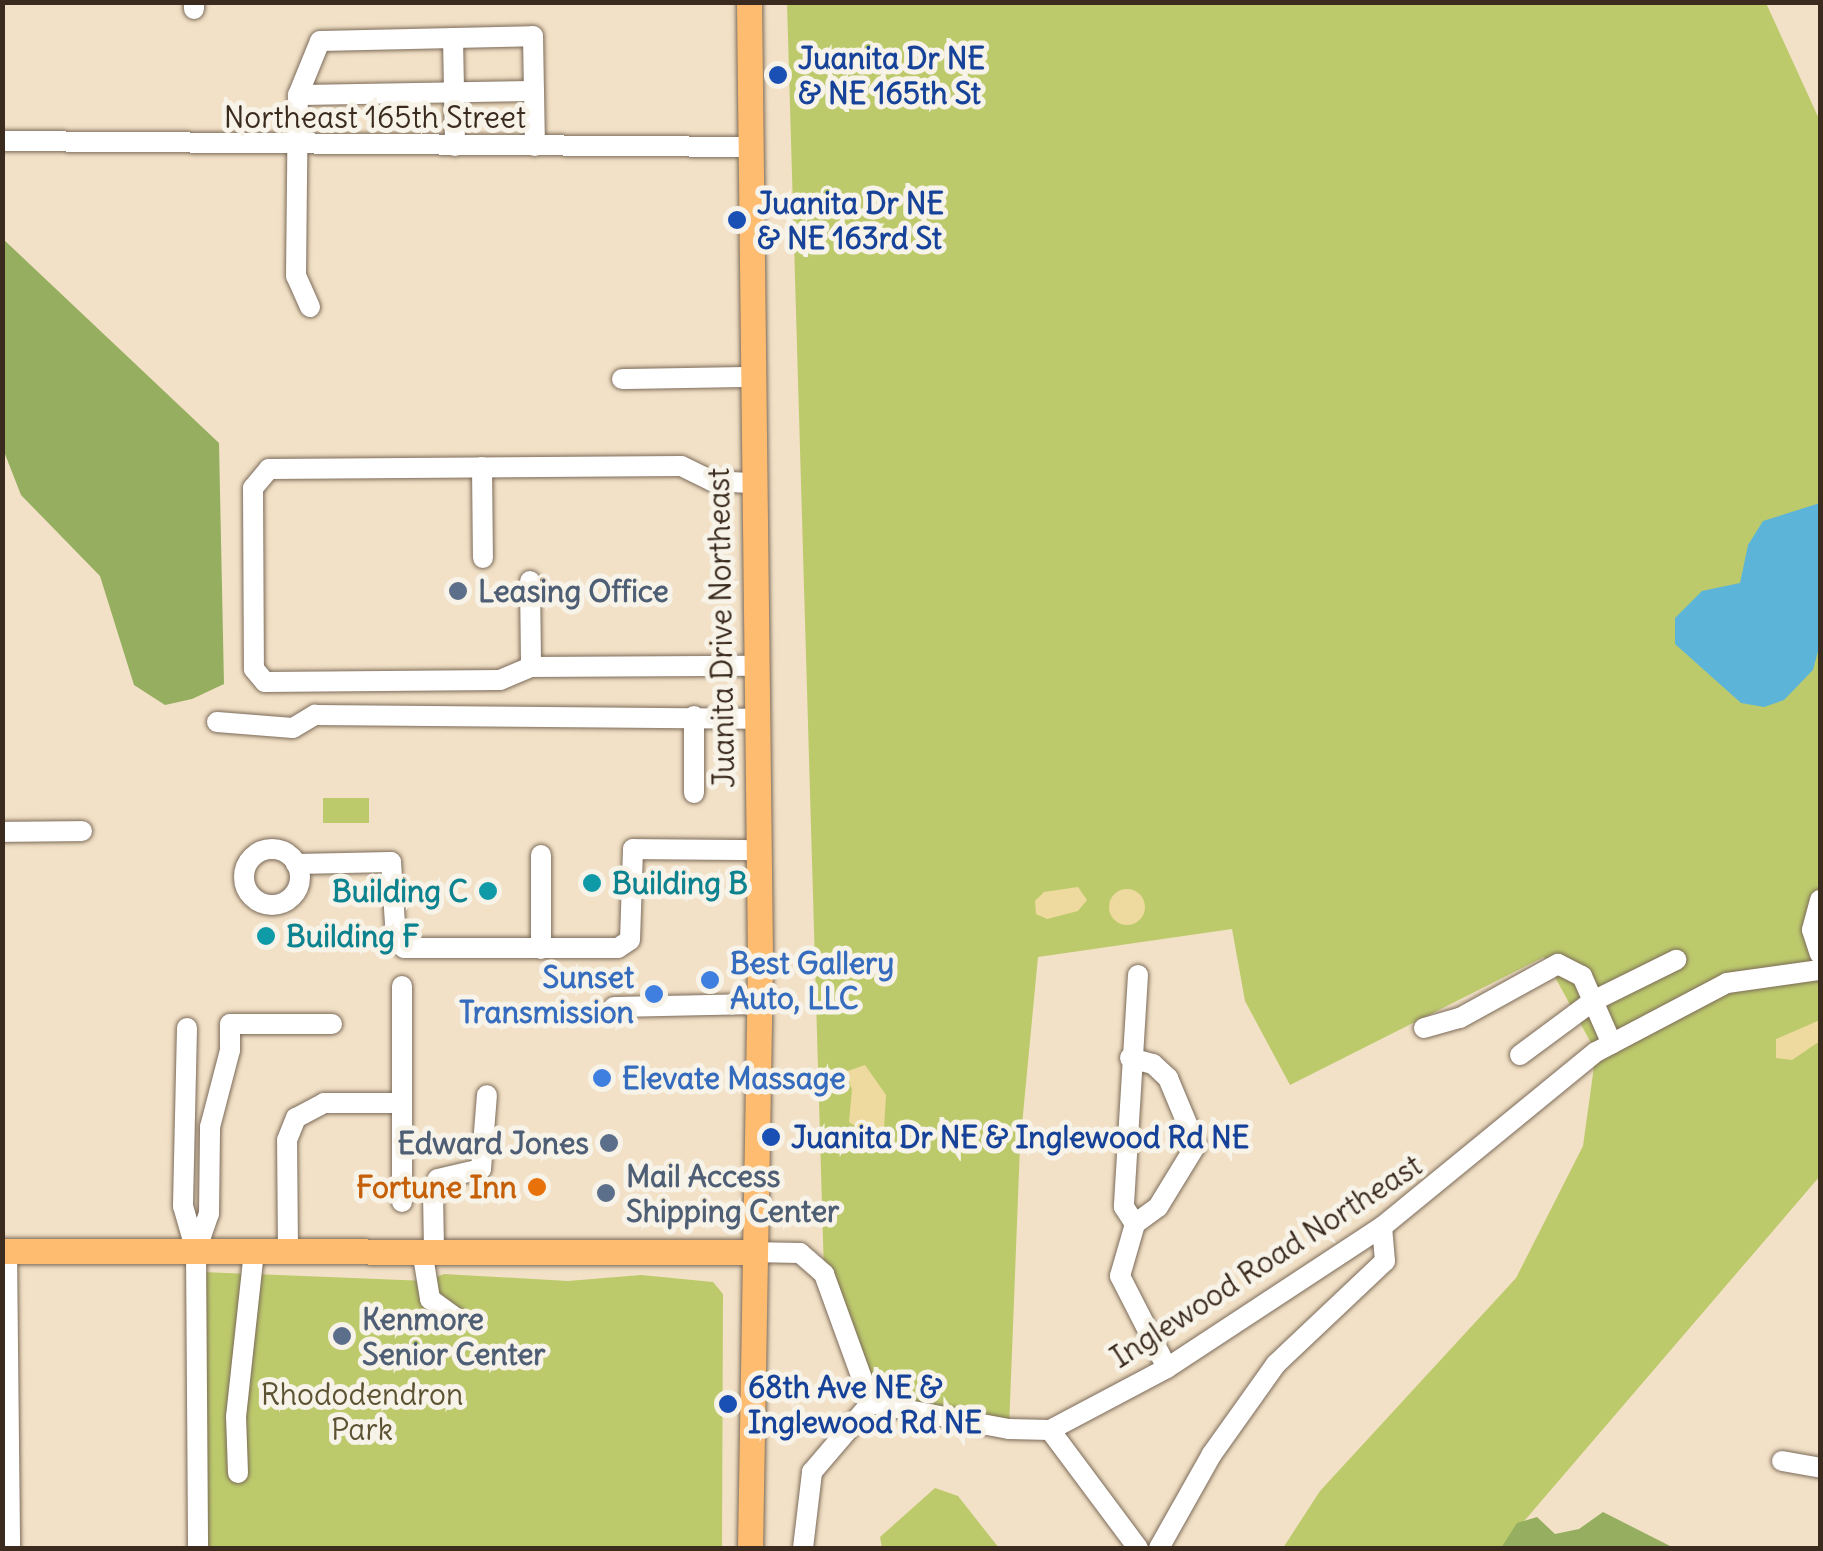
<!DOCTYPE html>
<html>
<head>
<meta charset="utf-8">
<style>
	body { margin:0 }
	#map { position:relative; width:1823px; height:1551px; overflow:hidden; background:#f2e1c6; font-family:Delius,sans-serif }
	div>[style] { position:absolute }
	.green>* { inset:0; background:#bdca6c; transform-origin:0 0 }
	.forest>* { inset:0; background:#96ae60 }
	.sand>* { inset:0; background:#eeda9e }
	.round { border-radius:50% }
	.water>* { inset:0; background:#5cb5d9 }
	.roads { filter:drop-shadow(0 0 2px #7b6a59) drop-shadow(0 0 2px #7b6a59) }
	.minor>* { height:20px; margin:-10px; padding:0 10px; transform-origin:10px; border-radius:10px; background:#fff }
	.minor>.ring { margin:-10px; padding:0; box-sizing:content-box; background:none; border:20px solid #fff; border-radius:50% }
	.major>* { height:25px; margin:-12.5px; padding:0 12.5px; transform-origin:12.5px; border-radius:12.5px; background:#febc70 }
	.dots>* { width:28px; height:28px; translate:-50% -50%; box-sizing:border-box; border:5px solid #f7f3e8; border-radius:50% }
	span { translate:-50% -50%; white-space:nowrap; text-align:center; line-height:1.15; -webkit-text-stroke:10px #f7f3e8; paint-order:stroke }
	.transit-label { font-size:30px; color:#164399; font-weight:700 }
	.left { translate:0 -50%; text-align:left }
	.street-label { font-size:30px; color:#3b2a1e }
	.service-label { font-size:30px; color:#4e5e75; font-weight:700 }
	.right { translate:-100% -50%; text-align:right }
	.culture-label { font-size:30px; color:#0d838f; font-weight:700 }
	.shop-label { font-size:30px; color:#366cbe; font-weight:700 }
	.food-label { font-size:30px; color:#c56008; font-weight:700 }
	.park-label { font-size:30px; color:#5c5232 }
	.frame { position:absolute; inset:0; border:5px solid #3b2a1e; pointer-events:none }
</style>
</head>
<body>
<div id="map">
	<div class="green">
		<i style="clip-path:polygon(787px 3px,1766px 3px,1820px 121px,1820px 1176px,1501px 1548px,1283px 1548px,1320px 1491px,1516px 1278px,1583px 1146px,1596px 1052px,1544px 957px,1290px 1085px,1245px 1001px,1232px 929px,1038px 957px,1020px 1146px,1009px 1429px,871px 1403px,824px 1274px)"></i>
		<i style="left:323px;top:798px;width:46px;height:25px"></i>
		<i style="clip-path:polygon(203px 1272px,427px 1281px,444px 1274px,568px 1281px,641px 1275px,713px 1282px,723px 1294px,722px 1548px,207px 1548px)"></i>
		<i style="clip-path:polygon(935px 1488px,958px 1496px,999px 1548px,882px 1548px,880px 1537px)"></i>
	</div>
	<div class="forest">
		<i style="clip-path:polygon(2px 238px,219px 443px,224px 684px,192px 699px,165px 705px,134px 685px,100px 576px,21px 495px,3px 449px)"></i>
		<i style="clip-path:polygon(1603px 1512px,1674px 1548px,1501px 1548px,1517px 1523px,1537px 1517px,1555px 1534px,1579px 1529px)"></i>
	</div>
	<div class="sand">
		<i style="clip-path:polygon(1078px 887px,1087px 900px,1078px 911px,1047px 919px,1036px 914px,1035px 901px,1044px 892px)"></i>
		<i class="round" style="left:1109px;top:889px;width:36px;height:36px"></i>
		<i style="clip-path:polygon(1820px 1020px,1820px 1041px,1792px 1060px,1776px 1058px,1776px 1039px)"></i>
		<i style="clip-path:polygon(865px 1065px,886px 1095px,884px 1129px,864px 1132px,849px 1122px,852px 1089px,845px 1072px)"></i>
	</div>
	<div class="water">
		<i style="clip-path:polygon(1820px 503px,1820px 644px,1813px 670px,1784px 700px,1764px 707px,1741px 703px,1675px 644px,1675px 618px,1702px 591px,1740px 583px,1748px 545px,1763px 521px)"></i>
	</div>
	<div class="roads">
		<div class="minor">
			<i style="left:194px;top:9px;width:7px;rotate:-90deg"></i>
			<i style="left:453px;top:38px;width:108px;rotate:88.9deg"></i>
			<i style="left:298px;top:95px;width:58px;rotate:-67.8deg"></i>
			<i style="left:320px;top:41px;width:213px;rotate:-1.3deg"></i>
			<i style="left:533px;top:36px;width:55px;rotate:89deg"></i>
			<i style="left:2px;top:141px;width:747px;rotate:0.46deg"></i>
			<i style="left:310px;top:307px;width:34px;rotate:-114deg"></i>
			<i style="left:296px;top:276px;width:181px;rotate:-89.4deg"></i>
			<i style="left:298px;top:95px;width:236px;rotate:-1deg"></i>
			<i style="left:534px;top:91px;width:55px;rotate:89deg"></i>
			<i style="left:622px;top:379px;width:128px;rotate:-0.9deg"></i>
			<i style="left:482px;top:467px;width:91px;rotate:89.4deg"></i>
			<i style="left:751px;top:483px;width:39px;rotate:-177deg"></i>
			<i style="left:712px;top:481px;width:34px;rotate:-154deg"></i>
			<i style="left:681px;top:466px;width:412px;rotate:179.6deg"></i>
			<i style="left:269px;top:469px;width:25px;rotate:130deg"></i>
			<i style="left:253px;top:488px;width:181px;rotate:89.7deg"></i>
			<i style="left:254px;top:669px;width:17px;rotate:50deg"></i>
			<i style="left:265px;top:682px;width:235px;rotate:-0.5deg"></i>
			<i style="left:500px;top:680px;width:34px;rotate:-23deg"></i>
			<i style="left:531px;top:667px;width:221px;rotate:-0.3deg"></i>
			<i style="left:530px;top:581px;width:86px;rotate:89.3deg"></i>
			<i style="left:217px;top:722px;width:76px;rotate:4.5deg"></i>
			<i style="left:293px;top:728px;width:26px;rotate:-31deg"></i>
			<i style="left:315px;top:715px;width:440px;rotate:0.5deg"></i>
			<i style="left:694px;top:793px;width:77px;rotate:-90deg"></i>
			<i style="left:2px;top:832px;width:80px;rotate:-0.7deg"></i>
			<i class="ring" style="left:244px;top:849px;width:36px;height:36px"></i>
			<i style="left:296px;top:864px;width:95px;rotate:-1.2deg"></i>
			<i style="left:391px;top:862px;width:77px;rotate:86.3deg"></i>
			<i style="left:396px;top:939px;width:12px;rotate:48deg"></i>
			<i style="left:404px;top:948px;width:214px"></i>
			<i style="left:618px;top:948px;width:14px;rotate:-34deg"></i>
			<i style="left:630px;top:940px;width:91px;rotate:-88.1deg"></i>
			<i style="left:633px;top:849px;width:126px;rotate:0.5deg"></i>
			<i style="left:1820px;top:900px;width:31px;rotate:105deg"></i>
			<i style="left:1812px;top:930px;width:25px;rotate:72deg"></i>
			<i style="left:541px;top:949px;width:94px;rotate:-90deg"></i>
			<i style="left:1138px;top:975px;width:232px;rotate:93.5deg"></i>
			<i style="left:1124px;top:1207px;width:20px;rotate:57deg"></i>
			<i style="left:1135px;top:1224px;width:54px;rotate:106.1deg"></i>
			<i style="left:1120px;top:1276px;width:103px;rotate:62.9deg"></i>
			<i style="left:614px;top:1007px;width:144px;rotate:-1.2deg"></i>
			<i style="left:187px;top:1028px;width:178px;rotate:91.3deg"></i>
			<i style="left:183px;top:1206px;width:47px;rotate:73.9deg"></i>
			<i style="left:196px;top:1251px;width:297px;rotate:89.6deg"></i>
			<i style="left:1424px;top:1028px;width:37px;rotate:-16deg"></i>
			<i style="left:1460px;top:1018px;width:112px;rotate:-28.9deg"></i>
			<i style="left:1558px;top:964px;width:27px;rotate:27deg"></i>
			<i style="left:1582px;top:976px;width:74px;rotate:66.2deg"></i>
			<i style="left:1520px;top:1055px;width:91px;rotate:-36.5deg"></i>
			<i style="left:1593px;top:1001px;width:93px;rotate:-26.3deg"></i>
			<i style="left:1130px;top:1058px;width:24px;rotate:15deg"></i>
			<i style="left:1153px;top:1064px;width:21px;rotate:43deg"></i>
			<i style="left:1168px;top:1078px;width:73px;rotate:67.3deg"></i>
			<i style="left:1196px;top:1145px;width:73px;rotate:121.5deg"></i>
			<i style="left:1158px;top:1207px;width:29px;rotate:144deg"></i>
			<i style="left:402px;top:1202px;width:216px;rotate:-90deg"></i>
			<i style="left:288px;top:1250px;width:110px;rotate:-90.5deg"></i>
			<i style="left:287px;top:1140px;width:24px;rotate:-68deg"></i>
			<i style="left:296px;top:1118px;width:32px;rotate:-28deg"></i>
			<i style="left:324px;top:1103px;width:78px"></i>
			<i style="left:422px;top:1250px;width:50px;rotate:80.7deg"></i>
			<i style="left:430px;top:1299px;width:34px;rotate:36deg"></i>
			<i style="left:434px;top:1250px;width:60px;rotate:-91deg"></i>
			<i style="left:433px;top:1190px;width:12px;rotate:-66deg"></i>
			<i style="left:438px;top:1179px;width:44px;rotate:-13.1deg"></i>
			<i style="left:481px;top:1169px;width:74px;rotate:-85.4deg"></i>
			<i style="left:7px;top:1251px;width:297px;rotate:89.4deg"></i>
			<i style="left:196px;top:1251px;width:39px;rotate:-71deg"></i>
			<i style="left:209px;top:1214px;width:87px;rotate:-89.3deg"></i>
			<i style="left:210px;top:1127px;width:80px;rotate:-75.4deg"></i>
			<i style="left:230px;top:1050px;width:26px;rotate:-90deg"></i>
			<i style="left:230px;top:1024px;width:102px"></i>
			<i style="left:751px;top:1252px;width:49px;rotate:1.2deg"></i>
			<i style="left:800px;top:1253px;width:32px;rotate:41deg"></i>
			<i style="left:824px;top:1274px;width:137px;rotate:70deg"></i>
			<i style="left:871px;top:1403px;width:140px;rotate:10.7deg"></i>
			<i style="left:1009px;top:1429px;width:41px;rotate:1.4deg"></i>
			<i style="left:1050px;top:1430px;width:132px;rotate:-27.9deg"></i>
			<i style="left:1167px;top:1368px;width:257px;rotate:-33.3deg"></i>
			<i style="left:1382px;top:1227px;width:276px;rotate:-39.3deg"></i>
			<i style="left:1596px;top:1052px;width:148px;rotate:-27.8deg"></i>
			<i style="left:1727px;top:983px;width:94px;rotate:-8deg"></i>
			<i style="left:1050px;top:1430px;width:147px;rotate:53.3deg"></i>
			<i style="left:1782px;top:1461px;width:39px;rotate:10deg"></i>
			<i style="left:238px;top:1473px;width:56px;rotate:-92deg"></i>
			<i style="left:236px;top:1417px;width:168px;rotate:-83.8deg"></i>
			<i style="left:803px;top:1548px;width:77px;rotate:-83.2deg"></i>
			<i style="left:812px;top:1472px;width:91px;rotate:-49.5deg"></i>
			<i style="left:1159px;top:1548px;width:108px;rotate:-60.6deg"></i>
			<i style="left:1212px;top:1454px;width:110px;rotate:-54.6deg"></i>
			<i style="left:1276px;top:1364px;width:150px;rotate:-43.4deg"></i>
			<i style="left:1385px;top:1261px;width:34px;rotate:-95deg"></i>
		</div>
		<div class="major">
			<i style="left:749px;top:2px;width:962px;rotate:89.34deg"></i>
			<i style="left:760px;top:964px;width:584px;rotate:90.98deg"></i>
			<i style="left:2px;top:1251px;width:749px;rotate:0.08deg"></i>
		</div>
	</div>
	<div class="dots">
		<i style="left:778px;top:75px;background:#1a4fb4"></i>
		<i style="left:737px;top:220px;background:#1a4fb4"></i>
		<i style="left:458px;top:591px;background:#5c6f8a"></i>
		<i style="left:592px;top:883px;background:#0f9aa8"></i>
		<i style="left:488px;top:891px;background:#0f9aa8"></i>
		<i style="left:266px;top:936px;background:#0f9aa8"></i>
		<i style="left:710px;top:980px;background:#3f7fe0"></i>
		<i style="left:654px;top:994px;background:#3f7fe0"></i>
		<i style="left:602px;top:1078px;background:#3f7fe0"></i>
		<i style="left:771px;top:1137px;background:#1a4fb4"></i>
		<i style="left:609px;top:1143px;background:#5c6f8a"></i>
		<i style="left:537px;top:1187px;background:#e8710a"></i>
		<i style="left:606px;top:1193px;background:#5c6f8a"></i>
		<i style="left:342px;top:1336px;background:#5c6f8a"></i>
		<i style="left:728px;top:1404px;background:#1a4fb4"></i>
	</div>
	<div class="transit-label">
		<span class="left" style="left:798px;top:75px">Juanita Dr NE<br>&amp; NE 165th St</span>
		<span class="left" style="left:757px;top:220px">Juanita Dr NE<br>&amp; NE 163rd St</span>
		<span class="left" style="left:791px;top:1137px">Juanita Dr NE &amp; Inglewood Rd NE</span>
		<span class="left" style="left:748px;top:1404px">68th Ave NE &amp;<br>Inglewood Rd NE</span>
	</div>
	<div class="street-label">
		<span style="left:375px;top:117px">Northeast 165th Street</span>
		<span style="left:721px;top:628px;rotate:-91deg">Juanita Drive Northeast</span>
		<span style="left:1266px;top:1261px;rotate:-33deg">Inglewood Road Northeast</span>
	</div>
	<div class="service-label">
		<span class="left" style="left:478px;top:591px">Leasing Office</span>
		<span class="right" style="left:589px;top:1143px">Edward Jones</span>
		<span class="left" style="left:626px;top:1193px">Mail Access<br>Shipping Center</span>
		<span class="left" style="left:362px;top:1336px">Kenmore<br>Senior Center</span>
	</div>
	<div class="culture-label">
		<span class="left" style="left:612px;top:883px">Building B</span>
		<span class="right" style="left:468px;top:891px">Building C</span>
		<span class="left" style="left:286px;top:936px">Building F</span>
	</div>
	<div class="shop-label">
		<span class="left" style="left:730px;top:980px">Best Gallery<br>Auto, LLC</span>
		<span class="right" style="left:634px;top:994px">Sunset<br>Transmission</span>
		<span class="left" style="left:622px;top:1078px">Elevate Massage</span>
	</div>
	<div class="food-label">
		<span class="right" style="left:517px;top:1187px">Fortune Inn</span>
	</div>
	<div class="park-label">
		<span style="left:362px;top:1411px">Rhododendron<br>Park</span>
	</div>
	<div class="frame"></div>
</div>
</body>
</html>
